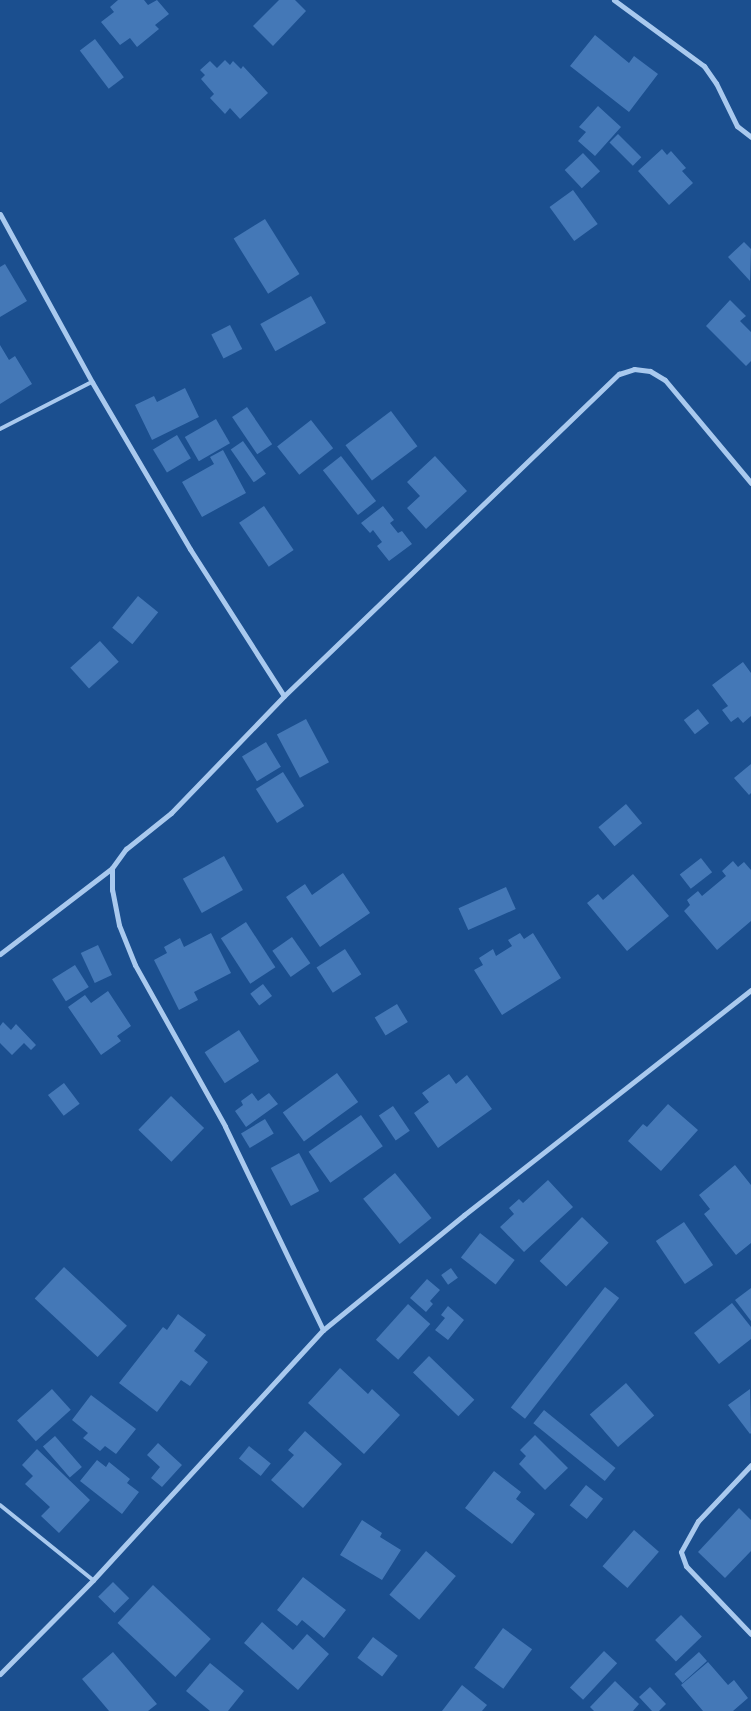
<!DOCTYPE html>
<html>
<head>
<meta charset="utf-8">
<style>
	body { margin:0 }
	#map { position:relative; width:751px; height:1711px; overflow:hidden; background:#1b4f8f; font-family:"PT Sans",sans-serif }
	div>[style] { position:absolute }
	.building>* { inset:0; background:#4478b7; transform-origin:0 0 }
	.lane>* { height:4px; margin:-2px; padding:0 2px; transform-origin:2px; border-radius:2px; background:#a9c9ee }
	.street>* { height:5px; margin:-2.5px; padding:0 2.5px; transform-origin:2.5px; border-radius:2.5px; background:#a9c9ee }
	span { translate:-50% -50%; white-space:nowrap; text-align:center; line-height:1.15; -webkit-text-stroke:4.5px #1b4f8f; paint-order:stroke }
</style>
</head>
<body>
<div id="map">
	<div class="building">
		<i style="clip-path:polygon(118px 0,144px 0,148px 5px,157px 0,169px 14px,155px 25px,159px 29px,137px 47px,130px 38px,120px 45px,101px 22px,114px 12px,110px 7px)"></i>
		<i style="clip-path:polygon(279px 0,295px 0,306px 11px,273px 46px,253px 26px)"></i>
		<i style="clip-path:polygon(595px 35px,629px 63px,634px 56px,658px 74px,629px 112px,570px 66px)"></i>
		<i style="left:95px;top:39px;width:48px;height:19px;rotate:53deg"></i>
		<i style="clip-path:polygon(225px 60px,230px 65px,233px 61px,241px 69px,243px 66px,268px 93px,240px 119px,230px 108px,225px 114px,210px 98px,214px 94px,201px 79px,205px 75px,200px 70px,210px 61px,217px 68px)"></i>
		<i style="clip-path:polygon(598px 106px,621px 127px,595px 156px,578px 141px,586px 132px,579px 127px)"></i>
		<i style="left:618px;top:134px;width:33px;height:12px;rotate:45deg"></i>
		<i style="clip-path:polygon(662px 149px,667px 155px,671px 151px,686px 168px,682px 171px,693px 183px,669px 205px,638px 171px)"></i>
		<i style="left:583px;top:153px;width:25px;height:25px;rotate:47deg"></i>
		<i style="left:573px;top:190px;width:42px;height:29px;rotate:54deg"></i>
		<i style="left:265px;top:219px;width:65px;height:37px;rotate:58deg"></i>
		<i style="clip-path:polygon(744px 242px,751px 249px,750px 281px,728px 257px)"></i>
		<i style="clip-path:polygon(5px 264px,27px 301px,0 317px,0 267px)"></i>
		<i style="left:311px;top:296px;width:31px;height:58px;rotate:61deg"></i>
		<i style="clip-path:polygon(730px 300px,746px 316px,740px 321px,751px 332px,751px 361px,746px 366px,706px 326px)"></i>
		<i style="left:230px;top:325px;width:27px;height:21px;rotate:63deg"></i>
		<i style="clip-path:polygon(0 345px,9px 360px,15px 356px,32px 384px,0 404px)"></i>
		<i style="clip-path:polygon(185px 388px,199px 417px,152px 440px,135px 405px,154px 396px,157px 402px)"></i>
		<i style="left:247px;top:407px;width:45px;height:18px;rotate:56deg"></i>
		<i style="left:391px;top:411px;width:44px;height:57px;rotate:53deg"></i>
		<i style="left:216px;top:419px;width:28px;height:36px;rotate:60deg"></i>
		<i style="left:311px;top:420px;width:36px;height:43px;rotate:52deg"></i>
		<i style="left:177px;top:435px;width:27px;height:28px;rotate:59deg"></i>
		<i style="left:243px;top:441px;width:40px;height:15px;rotate:55deg"></i>
		<i style="clip-path:polygon(223px 450px,246px 493px,202px 517px,182px 482px,214px 464px,210px 457px)"></i>
		<i style="left:341px;top:456px;width:57px;height:23px;rotate:52deg"></i>
		<i style="clip-path:polygon(435px 456px,467px 491px,426px 529px,407px 508px,420px 496px,407px 482px)"></i>
		<i style="left:264px;top:506px;width:53px;height:30px;rotate:56deg"></i>
		<i style="clip-path:polygon(383px 506px,394px 520px,390px 523px,398px 533px,402px 531px,412px 544px,389px 561px,377px 546px,382px 542px,373px 530px,370px 533px,361px 523px)"></i>
		<i style="left:138px;top:596px;width:26px;height:41px;rotate:39deg"></i>
		<i style="left:100px;top:641px;width:28px;height:40px;rotate:48deg"></i>
		<i style="clip-path:polygon(743px 662px,751px 673px,751px 716px,743px 723px,738px 717px,731px 722px,722px 710px,728px 706px,712px 685px)"></i>
		<i style="left:698px;top:709px;width:18px;height:18px;rotate:52deg"></i>
		<i style="left:306px;top:719px;width:49px;height:33px;rotate:62deg"></i>
		<i style="left:266px;top:742px;width:29px;height:28px;rotate:59deg"></i>
		<i style="clip-path:polygon(751px 764px,751px 793px,749px 795px,734px 778px)"></i>
		<i style="left:283px;top:772px;width:40px;height:32px;rotate:58deg"></i>
		<i style="left:626px;top:804px;width:25px;height:36px;rotate:50deg"></i>
		<i style="left:224px;top:856px;width:39px;height:47px;rotate:61deg"></i>
		<i style="left:701px;top:858px;width:18px;height:27px;rotate:52deg"></i>
		<i style="clip-path:polygon(733px 861px,738px 867px,744px 862px,751px 870px,751px 921px,717px 950px,684px 911px,690px 905px,687px 900px,698px 891px,702px 896px,726px 876px,722px 871px)"></i>
		<i style="clip-path:polygon(343px 873px,370px 913px,320px 947px,286px 897px,305px 884px,312px 895px)"></i>
		<i style="clip-path:polygon(633px 874px,669px 916px,627px 951px,587px 903px,598px 894px,603px 900px)"></i>
		<i style="left:506px;top:887px;width:24px;height:52px;rotate:66deg"></i>
		<i style="left:246px;top:922px;width:54px;height:30px;rotate:57deg"></i>
		<i style="clip-path:polygon(211px 933px,231px 973px,194px 992px,198px 1000px,179px 1010px,154px 960px,167px 953px,164px 947px,180px 938px,184px 947px)"></i>
		<i style="clip-path:polygon(520px 933px,524px 939px,533px 933px,561px 978px,502px 1015px,474px 970px,483px 965px,479px 958px,493px 949px,496px 956px,512px 946px,508px 940px)"></i>
		<i style="left:292px;top:937px;width:32px;height:24px;rotate:55deg"></i>
		<i style="left:98px;top:945px;width:33px;height:19px;rotate:65deg"></i>
		<i style="left:345px;top:949px;width:30px;height:34px;rotate:57deg"></i>
		<i style="left:75px;top:965px;width:26px;height:27px;rotate:58deg"></i>
		<i style="left:263px;top:984px;width:15px;height:16px;rotate:53deg"></i>
		<i style="clip-path:polygon(108px 991px,131px 1026px,117px 1036px,121px 1041px,101px 1055px,68px 1007px,85px 995px,91px 1003px)"></i>
		<i style="left:397px;top:1004px;width:21px;height:26px;rotate:59deg"></i>
		<i style="clip-path:polygon(3px 1022px,11px 1030px,16px 1024px,36px 1045px,31px 1050px,24px 1043px,12px 1055px,0 1043px,0 1026px)"></i>
		<i style="left:239px;top:1030px;width:37px;height:41px;rotate:57deg"></i>
		<i style="left:337px;top:1073px;width:36px;height:67px;rotate:54deg"></i>
		<i style="clip-path:polygon(449px 1074px,456px 1084px,467px 1075px,492px 1109px,438px 1148px,414px 1113px,429px 1102px,422px 1093px)"></i>
		<i style="left:64px;top:1083px;width:26px;height:20px;rotate:53deg"></i>
		<i style="clip-path:polygon(252px 1093px,258px 1101px,269px 1093px,278px 1104px,246px 1127px,235px 1111px,243px 1105px,241px 1101px)"></i>
		<i style="left:171px;top:1096px;width:46px;height:47px;rotate:44deg"></i>
		<i style="clip-path:polygon(668px 1104px,698px 1130px,661px 1171px,628px 1141px,643px 1124px,647px 1127px)"></i>
		<i style="left:393px;top:1106px;width:30px;height:17px;rotate:56deg"></i>
		<i style="left:361px;top:1115px;width:38px;height:64px;rotate:55deg"></i>
		<i style="left:265px;top:1119px;width:17px;height:28px;rotate:59deg"></i>
		<i style="left:299px;top:1153px;width:43px;height:32px;rotate:62deg"></i>
		<i style="clip-path:polygon(735px 1165px,751px 1185px,751px 1243px,736px 1255px,704px 1214px,710px 1209px,699px 1195px)"></i>
		<i style="left:395px;top:1173px;width:58px;height:41px;rotate:51deg"></i>
		<i style="clip-path:polygon(548px 1180px,573px 1207px,524px 1252px,500px 1227px,514px 1214px,509px 1208px,519px 1199px,523px 1203px)"></i>
		<i style="left:582px;top:1217px;width:37px;height:61px;rotate:44deg"></i>
		<i style="left:684px;top:1222px;width:52px;height:34px;rotate:56deg"></i>
		<i style="left:480px;top:1233px;width:44px;height:31px;rotate:38deg"></i>
		<i style="left:64px;top:1267px;width:86px;height:43px;rotate:43deg"></i>
		<i style="left:451px;top:1268px;width:12px;height:12px;rotate:55deg"></i>
		<i style="clip-path:polygon(427px 1279px,440px 1290px,430px 1301px,433px 1304px,426px 1312px,410px 1298px)"></i>
		<i style="left:605px;top:1287px;width:18px;height:153px;rotate:38deg"></i>
		<i style="clip-path:polygon(751px 1288px,751px 1321px,735px 1300px)"></i>
		<i style="clip-path:polygon(732px 1303px,751px 1327px,751px 1339px,719px 1364px,694px 1333px)"></i>
		<i style="left:408px;top:1304px;width:30px;height:48px;rotate:42deg"></i>
		<i style="clip-path:polygon(448px 1306px,464px 1320px,448px 1340px,435px 1330px,445px 1318px,441px 1315px)"></i>
		<i style="clip-path:polygon(178px 1314px,206px 1335px,194px 1351px,208px 1362px,190px 1386px,181px 1380px,157px 1412px,119px 1383px,163px 1327px,167px 1330px)"></i>
		<i style="left:429px;top:1356px;width:63px;height:23px;rotate:44deg"></i>
		<i style="clip-path:polygon(340px 1368px,368px 1394px,372px 1389px,400px 1415px,364px 1454px,308px 1403px)"></i>
		<i style="left:626px;top:1383px;width:43px;height:48px;rotate:49deg"></i>
		<i style="left:52px;top:1389px;width:28px;height:47px;rotate:48deg"></i>
		<i style="clip-path:polygon(750px 1389px,751px 1433px,750px 1434px,728px 1405px)"></i>
		<i style="clip-path:polygon(91px 1395px,136px 1429px,116px 1454px,105px 1446px,100px 1451px,83px 1438px,88px 1433px,72px 1420px)"></i>
		<i style="left:544px;top:1410px;width:92px;height:17px;rotate:39deg"></i>
		<i style="clip-path:polygon(305px 1431px,342px 1464px,303px 1508px,271px 1480px,294px 1455px,288px 1450px)"></i>
		<i style="clip-path:polygon(535px 1435px,568px 1468px,545px 1490px,519px 1464px,526px 1456px,520px 1450px)"></i>
		<i style="left:55px;top:1436px;width:41px;height:16px;rotate:49deg"></i>
		<i style="clip-path:polygon(158px 1443px,182px 1465px,162px 1487px,151px 1478px,160px 1467px,147px 1455px)"></i>
		<i style="left:249px;top:1446px;width:28px;height:16px;rotate:39deg"></i>
		<i style="clip-path:polygon(37px 1449px,90px 1500px,59px 1533px,41px 1516px,50px 1507px,25px 1484px,33px 1476px,22px 1465px)"></i>
		<i style="clip-path:polygon(97px 1460px,106px 1467px,109px 1462px,130px 1479px,127px 1483px,139px 1492px,122px 1514px,80px 1481px)"></i>
		<i style="clip-path:polygon(494px 1471px,521px 1492px,516px 1499px,535px 1514px,512px 1544px,465px 1508px)"></i>
		<i style="left:586px;top:1485px;width:22px;height:26px;rotate:39deg"></i>
		<i style="clip-path:polygon(739px 1508px,751px 1520px,751px 1551px,725px 1578px,698px 1552px)"></i>
		<i style="clip-path:polygon(362px 1520px,382px 1533px,380px 1537px,401px 1550px,382px 1580px,340px 1555px)"></i>
		<i style="left:634px;top:1530px;width:33px;height:48px;rotate:41deg"></i>
		<i style="left:426px;top:1551px;width:39px;height:57px;rotate:40deg"></i>
		<i style="clip-path:polygon(303px 1577px,346px 1610px,324px 1638px,302px 1620px,297px 1626px,277px 1610px)"></i>
		<i style="left:113px;top:1582px;width:23px;height:21px;rotate:45deg"></i>
		<i style="left:153px;top:1585px;width:79px;height:52px;rotate:43deg"></i>
		<i style="left:681px;top:1615px;width:30px;height:36px;rotate:46deg"></i>
		<i style="clip-path:polygon(262px 1622px,293px 1650px,307px 1634px,329px 1654px,298px 1690px,244px 1643px)"></i>
		<i style="left:503px;top:1628px;width:36px;height:49px;rotate:36deg"></i>
		<i style="left:373px;top:1637px;width:31px;height:26px;rotate:37deg"></i>
		<i style="left:604px;top:1651px;width:18px;height:50px;rotate:43deg"></i>
		<i style="clip-path:polygon(113px 1652px,157px 1704px,148px 1711px,109px 1711px,82px 1679px)"></i>
		<i style="left:699px;top:1652px;width:12px;height:33px;rotate:48deg"></i>
		<i style="clip-path:polygon(708px 1662px,728px 1685px,734px 1680px,748px 1698px,733px 1711px,703px 1711px,681px 1685px)"></i>
		<i style="clip-path:polygon(210px 1663px,244px 1691px,228px 1711px,210px 1711px,186px 1691px)"></i>
		<i style="clip-path:polygon(615px 1681px,639px 1704px,633px 1711px,594px 1711px,590px 1707px)"></i>
		<i style="clip-path:polygon(462px 1685px,487px 1705px,482px 1711px,442px 1711px)"></i>
		<i style="clip-path:polygon(650px 1687px,666px 1704px,659px 1711px,652px 1711px,639px 1697px)"></i>
	</div>
	<div class="lane">
		<i style="left:0;top:429px;width:103px;rotate:-27.1deg"></i>
		<i style="left:0;top:1505px;width:119px;rotate:38.9deg"></i>
	</div>
	<div class="street">
		<i style="left:614px;top:0;width:112px;rotate:36.3deg"></i>
		<i style="left:704px;top:66px;width:21px;rotate:55deg"></i>
		<i style="left:716px;top:83px;width:48px;rotate:64deg"></i>
		<i style="left:737px;top:126px;width:18px;rotate:38deg"></i>
		<i style="left:0;top:214px;width:192px;rotate:61.3deg"></i>
		<i style="left:92px;top:382px;width:194px;rotate:59.6deg"></i>
		<i style="left:190px;top:549px;width:174px;rotate:57.4deg"></i>
		<i style="left:0;top:954px;width:141px;rotate:-37.5deg"></i>
		<i style="left:323px;top:1330px;width:226px;rotate:-115.7deg"></i>
		<i style="left:225px;top:1126px;width:184px;rotate:-119.2deg"></i>
		<i style="left:135px;top:965px;width:43px;rotate:-111.8deg"></i>
		<i style="left:119px;top:925px;width:36px;rotate:-101deg"></i>
		<i style="left:112px;top:890px;width:22px;rotate:-90deg"></i>
		<i style="left:112px;top:868px;width:24px;rotate:-54deg"></i>
		<i style="left:126px;top:849px;width:58px;rotate:-38.7deg"></i>
		<i style="left:171px;top:813px;width:163px;rotate:-46deg"></i>
		<i style="left:284px;top:696px;width:465px;rotate:-43.9deg"></i>
		<i style="left:619px;top:374px;width:16px;rotate:-18deg"></i>
		<i style="left:634px;top:369px;width:16px;rotate:7deg"></i>
		<i style="left:650px;top:371px;width:17px;rotate:31deg"></i>
		<i style="left:665px;top:380px;width:134px;rotate:50.1deg"></i>
		<i style="left:751px;top:1465px;width:77px;rotate:133.4deg"></i>
		<i style="left:698px;top:1521px;width:35px;rotate:119deg"></i>
		<i style="left:681px;top:1552px;width:15px;rotate:70deg"></i>
		<i style="left:686px;top:1566px;width:94px;rotate:46.3deg"></i>
		<i style="left:0;top:1674px;width:132px;rotate:-45.3deg"></i>
		<i style="left:93px;top:1580px;width:340px;rotate:-47.4deg"></i>
		<i style="left:323px;top:1330px;width:182px;rotate:-39.2deg"></i>
		<i style="left:464px;top:1215px;width:365px;rotate:-38.1deg"></i>
	</div>
</div>
</body>
</html>
